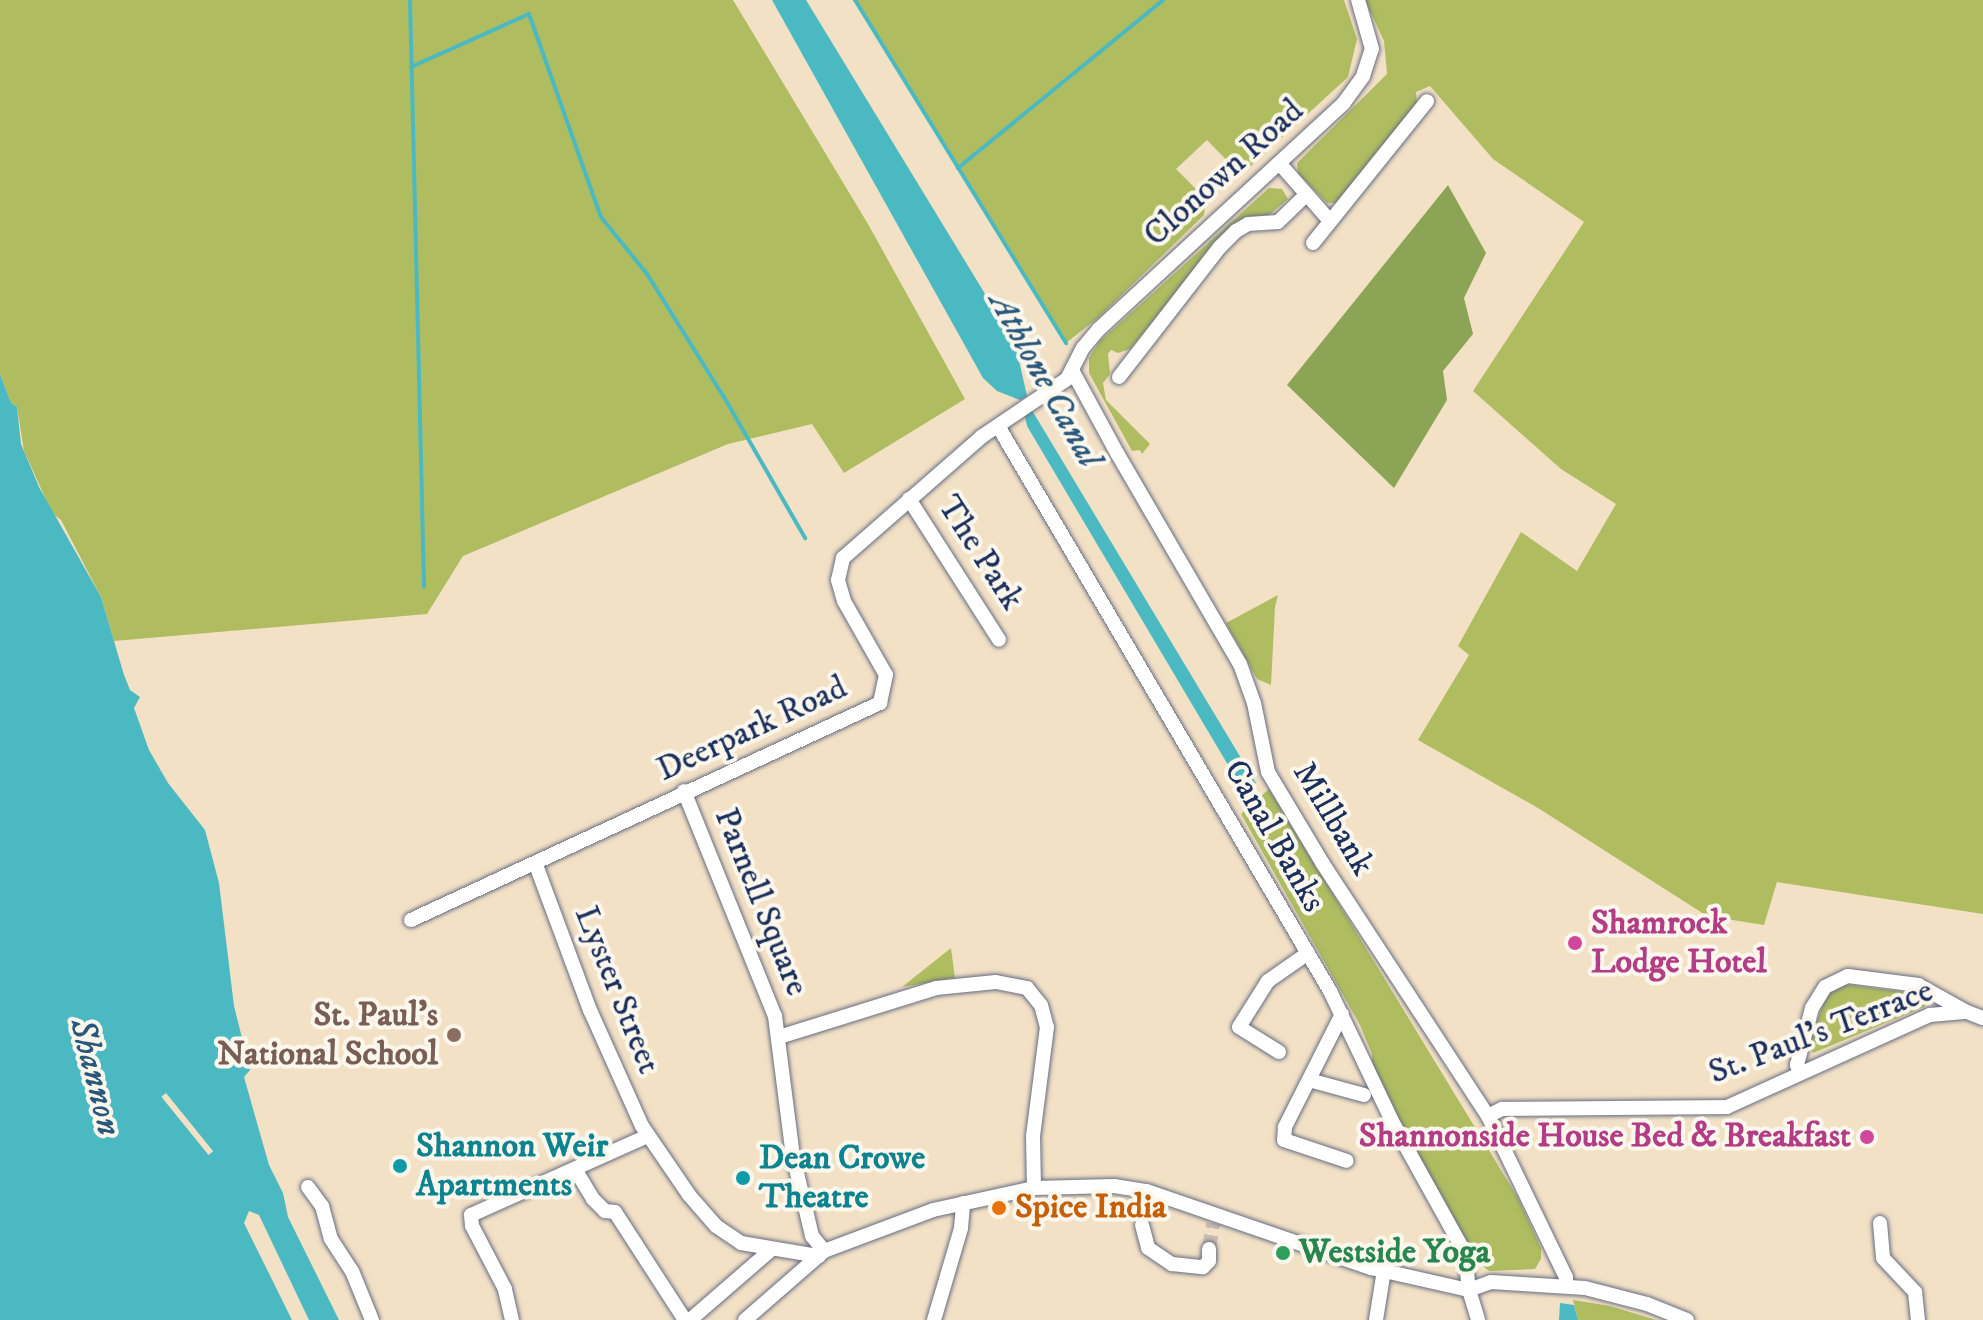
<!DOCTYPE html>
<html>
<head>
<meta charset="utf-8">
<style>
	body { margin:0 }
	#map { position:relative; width:1983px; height:1320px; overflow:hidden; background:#f3e1c6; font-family:"IM FELL DW Pica",serif }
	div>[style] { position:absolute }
	.green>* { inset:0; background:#afbd60 }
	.forest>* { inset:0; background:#8ba456 }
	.water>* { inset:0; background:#4bb9c1 }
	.pier>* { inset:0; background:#f3e1c6; transform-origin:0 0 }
	.stream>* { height:4px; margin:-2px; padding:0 2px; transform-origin:2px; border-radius:2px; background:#4bb9c1 }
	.minor-tunnel>* { height:14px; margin-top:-7px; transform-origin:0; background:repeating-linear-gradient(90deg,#c8bdb1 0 14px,transparent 0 21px) }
	.roads { filter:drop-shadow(0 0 2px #676d82) drop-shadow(0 0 2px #676d82) }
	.minor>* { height:14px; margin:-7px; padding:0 7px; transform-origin:7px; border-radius:7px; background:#fff }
	.dots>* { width:22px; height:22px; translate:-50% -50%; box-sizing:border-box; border:4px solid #fbf7ec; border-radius:50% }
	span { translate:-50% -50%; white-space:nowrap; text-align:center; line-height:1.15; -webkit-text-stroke:8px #fbf7ec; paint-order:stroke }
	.street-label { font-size:34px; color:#1b2f5e }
	.hotel-label { font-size:34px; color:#b23c85; font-weight:700 }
	.left { translate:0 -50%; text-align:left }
	.right { translate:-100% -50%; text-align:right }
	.education-label { font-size:34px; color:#785e54; font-weight:700 }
	.culture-label { font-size:34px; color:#0d838f; font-weight:700 }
	.food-label { font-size:34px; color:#c56008; font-weight:700 }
	.leisure-label { font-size:34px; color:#27864d; font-weight:700 }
	.water-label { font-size:36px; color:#29587c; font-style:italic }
</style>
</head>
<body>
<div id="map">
	<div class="green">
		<i style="clip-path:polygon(0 0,733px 0,868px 224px,965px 399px,844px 473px,812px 424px,728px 444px,463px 556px,427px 614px,114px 641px,101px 597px,61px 520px,52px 513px,24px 451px,17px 407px,11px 403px,0 374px)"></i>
		<i style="clip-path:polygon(855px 0,1344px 0,1357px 39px,1348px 77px,1241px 175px,1207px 140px,1176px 169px,1206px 199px,1204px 215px,1099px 317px,1066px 343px)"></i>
		<i style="clip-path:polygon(1365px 0,1983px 0,1983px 914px,1777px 882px,1764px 925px,1707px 916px,1538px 808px,1418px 740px,1469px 655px,1458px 646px,1521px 532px,1577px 571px,1616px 504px,1561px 469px,1473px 391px,1584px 222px,1493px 159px,1430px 86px,1416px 92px,1417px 103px,1336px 203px,1327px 203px,1298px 173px,1297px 163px,1387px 74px,1384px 41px)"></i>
		<i style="clip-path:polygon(1269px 188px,1282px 189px,1288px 199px,1269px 215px,1261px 216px,1261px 220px,1235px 223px,1130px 349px,1118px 353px,1111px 350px,1108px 354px,1110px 374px,1103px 383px,1106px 400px,1150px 444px,1142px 454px,1140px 450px,1132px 451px,1089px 373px,1089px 358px,1100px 341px)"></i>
		<i style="clip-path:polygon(1278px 595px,1275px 607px,1271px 685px,1257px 679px,1226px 623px)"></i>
		<i style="clip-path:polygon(1269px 789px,1518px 1198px,1541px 1248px,1541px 1259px,1535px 1269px,1489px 1271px,1478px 1262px,1413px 1151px,1372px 1067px,1372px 1054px,1360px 1025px,1241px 814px)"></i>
		<i style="clip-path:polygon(951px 948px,955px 978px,902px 987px)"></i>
		<i style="clip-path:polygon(1842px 984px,1927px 995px,1929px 1000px,1924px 1007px,1813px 1053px,1809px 1044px,1827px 994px)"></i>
		<i style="clip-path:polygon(1573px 1300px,1610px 1306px,1656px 1320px,1578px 1320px)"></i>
	</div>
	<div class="forest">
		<i style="clip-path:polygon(1448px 185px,1486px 253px,1464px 298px,1473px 334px,1443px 371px,1447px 400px,1394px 488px,1287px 385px)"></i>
	</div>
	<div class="water">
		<i style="clip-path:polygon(772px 0,806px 0,1015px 343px,1027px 396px,1020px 400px,997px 391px,983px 378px)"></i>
		<i style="clip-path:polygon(0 374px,11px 403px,17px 407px,21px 444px,39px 487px,101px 597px,124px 675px,130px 690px,140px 697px,134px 708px,149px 750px,168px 783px,205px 830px,219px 883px,234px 1006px,250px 1070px,244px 1077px,269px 1165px,283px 1193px,288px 1217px,339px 1320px,0 1320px)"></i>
		<i style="clip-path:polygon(1030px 407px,1256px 783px,1244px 792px,1027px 426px,1024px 412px)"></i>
		<i style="clip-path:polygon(1560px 1303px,1574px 1305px,1578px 1320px,1559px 1320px)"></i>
	</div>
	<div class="pier">
		<i style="left:166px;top:1093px;width:75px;height:6px;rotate:51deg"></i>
		<i style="clip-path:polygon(249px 1211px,259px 1215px,309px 1320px,292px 1320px,244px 1223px)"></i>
	</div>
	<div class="stream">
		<i style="left:410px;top:0;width:587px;rotate:88.63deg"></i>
		<i style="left:855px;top:0;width:403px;rotate:58.4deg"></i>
		<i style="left:411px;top:67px;width:129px;rotate:-24.2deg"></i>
		<i style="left:529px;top:14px;width:215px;rotate:70.5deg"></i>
		<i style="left:601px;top:217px;width:73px;rotate:51.1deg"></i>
		<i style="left:647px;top:274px;width:145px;rotate:58deg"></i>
		<i style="left:724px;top:397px;width:163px;rotate:60.1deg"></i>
		<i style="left:958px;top:168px;width:265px;rotate:-39.3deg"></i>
	</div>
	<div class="minor-tunnel">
		<i style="left:1142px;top:1225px;width:19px;rotate:-78deg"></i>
		<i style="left:1209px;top:1249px;width:26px;rotate:-81deg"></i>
	</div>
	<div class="roads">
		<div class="minor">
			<i style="left:1280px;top:164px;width:76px;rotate:48.7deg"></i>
			<i style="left:1313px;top:243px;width:182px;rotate:-51.2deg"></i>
			<i style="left:1073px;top:372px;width:92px;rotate:61.5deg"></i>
			<i style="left:1117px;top:453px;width:244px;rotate:59.8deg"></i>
			<i style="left:1240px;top:664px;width:41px;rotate:70.3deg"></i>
			<i style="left:1254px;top:703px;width:70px;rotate:78.5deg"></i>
			<i style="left:1268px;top:772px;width:107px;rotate:59.1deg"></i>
			<i style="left:1323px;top:864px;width:301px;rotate:56.8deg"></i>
			<i style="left:1488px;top:1116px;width:179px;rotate:64.2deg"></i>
			<i style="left:1566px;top:1277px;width:9px;rotate:90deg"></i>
			<i style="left:1119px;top:377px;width:165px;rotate:-52.2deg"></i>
			<i style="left:1220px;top:247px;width:23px;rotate:-45deg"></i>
			<i style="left:1236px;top:231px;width:14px;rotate:-30deg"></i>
			<i style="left:1248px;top:224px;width:30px;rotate:-4deg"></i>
			<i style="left:1278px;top:222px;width:37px;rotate:-44deg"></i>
			<i style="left:998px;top:426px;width:655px;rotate:59.56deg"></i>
			<i style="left:1330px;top:991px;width:148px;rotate:64.5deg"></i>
			<i style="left:1394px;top:1125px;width:146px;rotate:61deg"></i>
			<i style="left:1465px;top:1253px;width:37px;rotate:84deg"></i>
			<i style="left:1469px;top:1290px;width:31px;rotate:73deg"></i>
			<i style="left:909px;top:499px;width:167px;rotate:57.4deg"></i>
			<i style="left:684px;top:791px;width:243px;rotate:68deg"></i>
			<i style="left:775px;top:1016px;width:141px;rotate:82.7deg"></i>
			<i style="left:793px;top:1156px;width:82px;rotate:76.6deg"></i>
			<i style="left:812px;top:1236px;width:19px;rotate:51deg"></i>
			<i style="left:536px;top:865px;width:155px;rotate:69.6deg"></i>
			<i style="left:590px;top:1010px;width:127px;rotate:65.9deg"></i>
			<i style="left:642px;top:1126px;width:83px;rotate:55.7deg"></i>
			<i style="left:689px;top:1195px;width:41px;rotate:48.9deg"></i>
			<i style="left:716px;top:1226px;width:30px;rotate:34deg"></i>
			<i style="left:741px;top:1243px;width:79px;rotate:9.5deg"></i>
			<i style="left:411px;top:920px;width:517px;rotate:-24.83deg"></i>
			<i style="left:880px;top:703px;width:29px;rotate:-78deg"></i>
			<i style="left:886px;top:675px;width:85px;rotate:-119.6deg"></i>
			<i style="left:844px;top:601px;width:22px;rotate:-106deg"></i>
			<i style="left:838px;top:580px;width:23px;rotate:-77deg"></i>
			<i style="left:843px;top:558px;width:184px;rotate:-41.2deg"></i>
			<i style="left:981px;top:437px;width:104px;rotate:-34deg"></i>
			<i style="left:1067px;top:379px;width:35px;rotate:-63deg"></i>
			<i style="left:1083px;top:348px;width:25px;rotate:-50deg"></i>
			<i style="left:1099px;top:329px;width:332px;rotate:-42.7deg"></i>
			<i style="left:1343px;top:104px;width:34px;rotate:-54deg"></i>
			<i style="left:1363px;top:76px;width:28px;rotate:-72deg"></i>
			<i style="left:1372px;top:49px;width:51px;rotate:-105.9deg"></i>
			<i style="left:1342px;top:1014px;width:127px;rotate:116.8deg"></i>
			<i style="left:1285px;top:1127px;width:13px;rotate:94deg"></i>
			<i style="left:1284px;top:1140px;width:66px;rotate:18.4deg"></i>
			<i style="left:779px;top:1037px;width:164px;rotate:-17.3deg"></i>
			<i style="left:936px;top:988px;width:60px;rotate:-5.7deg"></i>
			<i style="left:996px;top:982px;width:32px;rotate:11deg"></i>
			<i style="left:1027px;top:988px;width:22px;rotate:51deg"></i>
			<i style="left:1041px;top:1005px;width:23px;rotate:75deg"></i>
			<i style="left:1047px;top:1027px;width:110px;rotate:97.3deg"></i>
			<i style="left:1033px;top:1136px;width:52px;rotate:88.9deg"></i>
			<i style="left:1279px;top:1052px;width:47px;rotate:-148deg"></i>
			<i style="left:1239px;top:1027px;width:54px;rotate:-57.8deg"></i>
			<i style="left:1268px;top:981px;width:49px;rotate:-35deg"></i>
			<i style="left:1800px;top:1073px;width:9px;rotate:-111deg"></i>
			<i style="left:1797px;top:1065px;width:59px;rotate:-75.3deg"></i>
			<i style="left:1812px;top:1008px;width:25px;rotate:-58deg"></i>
			<i style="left:1825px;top:987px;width:25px;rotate:-26deg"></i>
			<i style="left:1848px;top:976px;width:71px;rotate:7.3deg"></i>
			<i style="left:1918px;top:985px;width:56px;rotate:28.9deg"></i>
			<i style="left:1309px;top:1080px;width:57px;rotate:15.3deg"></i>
			<i style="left:1488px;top:1116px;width:16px;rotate:-27deg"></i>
			<i style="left:1502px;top:1109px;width:225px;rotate:-0.5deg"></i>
			<i style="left:1727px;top:1107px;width:223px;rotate:-24.4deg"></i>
			<i style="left:1930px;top:1015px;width:37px;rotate:-5deg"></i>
			<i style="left:1967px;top:1012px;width:17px;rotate:21deg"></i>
			<i style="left:575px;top:1169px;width:35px;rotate:59deg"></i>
			<i style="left:593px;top:1199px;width:17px;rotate:45deg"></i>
			<i style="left:605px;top:1211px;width:10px;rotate:6deg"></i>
			<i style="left:615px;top:1212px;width:129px;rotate:57.1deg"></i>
			<i style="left:308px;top:1187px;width:24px;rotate:54deg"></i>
			<i style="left:322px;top:1206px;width:34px;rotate:75deg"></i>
			<i style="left:331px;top:1239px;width:38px;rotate:57deg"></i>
			<i style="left:352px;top:1271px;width:53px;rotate:67.8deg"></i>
			<i style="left:1880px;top:1223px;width:35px;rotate:85deg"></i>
			<i style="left:1883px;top:1258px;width:47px;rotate:46.7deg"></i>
			<i style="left:1915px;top:1292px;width:28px;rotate:84deg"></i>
			<i style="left:1142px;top:1225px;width:24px;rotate:75deg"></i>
			<i style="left:1148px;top:1248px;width:29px;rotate:34deg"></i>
			<i style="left:1172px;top:1264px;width:31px;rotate:6deg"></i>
			<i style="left:1203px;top:1267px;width:8px;rotate:-45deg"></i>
			<i style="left:1209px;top:1261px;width:12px;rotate:-90deg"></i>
			<i style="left:1469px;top:1290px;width:23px;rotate:-20deg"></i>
			<i style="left:1491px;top:1282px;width:94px;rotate:3.7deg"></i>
			<i style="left:1585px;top:1288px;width:64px;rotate:14.5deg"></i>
			<i style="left:1647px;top:1304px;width:43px;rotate:21.8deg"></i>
			<i style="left:512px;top:1320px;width:32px;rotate:-103deg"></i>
			<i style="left:505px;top:1289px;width:71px;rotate:-117.6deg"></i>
			<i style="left:472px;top:1226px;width:11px;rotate:-95deg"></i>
			<i style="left:471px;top:1215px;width:194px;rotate:-24.1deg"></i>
			<i style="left:690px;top:1320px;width:108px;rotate:-40.9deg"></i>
			<i style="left:745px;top:1320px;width:105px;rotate:-41.1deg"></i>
			<i style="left:824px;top:1251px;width:116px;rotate:-20.6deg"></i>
			<i style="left:933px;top:1210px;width:103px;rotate:-12.3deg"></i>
			<i style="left:1034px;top:1188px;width:80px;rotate:-1.4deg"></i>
			<i style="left:1114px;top:1186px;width:33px;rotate:9deg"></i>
			<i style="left:1147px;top:1191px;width:237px;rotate:19deg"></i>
			<i style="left:1371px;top:1268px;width:100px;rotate:12.7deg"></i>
			<i style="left:934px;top:1320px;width:96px;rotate:-73.6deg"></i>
			<i style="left:961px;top:1228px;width:25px;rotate:-85deg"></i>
			<i style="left:1376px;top:1320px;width:51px;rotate:-80.9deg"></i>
		</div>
	</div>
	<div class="dots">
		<i style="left:1575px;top:943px;background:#d1479c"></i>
		<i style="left:454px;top:1035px;background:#8d6e63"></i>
		<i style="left:1867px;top:1137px;background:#d1479c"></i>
		<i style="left:400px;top:1166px;background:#0f9aa8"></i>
		<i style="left:743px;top:1178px;background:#0f9aa8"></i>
		<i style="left:999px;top:1208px;background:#e8710a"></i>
		<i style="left:1283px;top:1253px;background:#2e9e5b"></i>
	</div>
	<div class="street-label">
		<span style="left:1224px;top:173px;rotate:-42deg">Clonown Road</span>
		<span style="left:980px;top:553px;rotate:57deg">The Park</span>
		<span style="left:752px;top:729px;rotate:-25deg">Deerpark Road</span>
		<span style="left:1333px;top:819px;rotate:59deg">Millbank</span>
		<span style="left:1274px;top:836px;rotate:60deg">Canal Banks</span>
		<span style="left:761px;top:902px;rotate:68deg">Parnell Square</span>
		<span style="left:617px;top:990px;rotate:68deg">Lyster Street</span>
		<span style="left:1821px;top:1032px;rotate:-21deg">St. Paul's Terrace</span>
	</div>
	<div class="hotel-label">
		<span class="left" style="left:1591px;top:943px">Shamrock<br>Lodge Hotel</span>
		<span class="right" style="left:1851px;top:1137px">Shannonside House Bed &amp; Breakfast</span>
	</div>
	<div class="education-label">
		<span class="right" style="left:438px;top:1035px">St. Paul's<br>National School</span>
	</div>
	<div class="culture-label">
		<span class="left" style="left:416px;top:1166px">Shannon Weir<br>Apartments</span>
		<span class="left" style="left:759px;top:1178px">Dean Crowe<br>Theatre</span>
	</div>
	<div class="food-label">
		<span class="left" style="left:1015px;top:1208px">Spice India</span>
	</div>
	<div class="leisure-label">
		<span class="left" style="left:1299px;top:1253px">Westside Yoga</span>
	</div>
	<div class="water-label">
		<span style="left:1045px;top:380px;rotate:61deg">Athlone Canal</span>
		<span style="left:95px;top:1077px;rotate:76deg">Shannon</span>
	</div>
</div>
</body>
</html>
